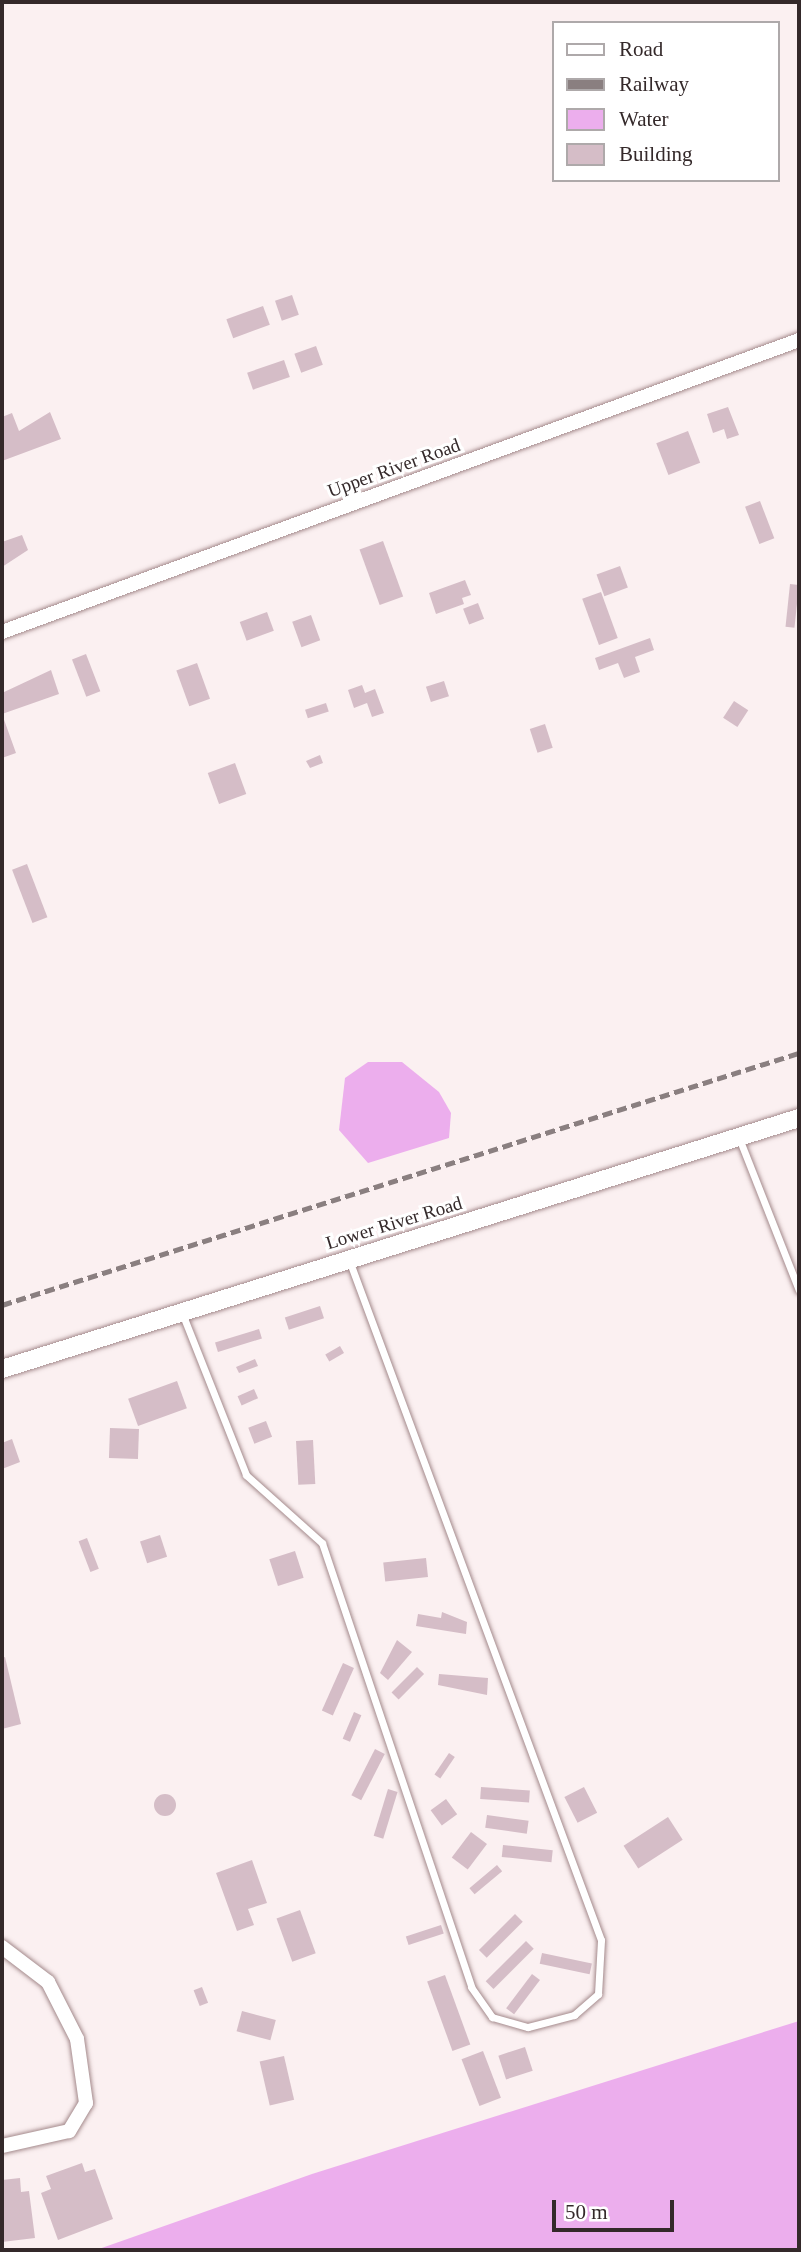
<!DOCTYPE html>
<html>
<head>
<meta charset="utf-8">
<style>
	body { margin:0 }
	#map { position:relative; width:801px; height:2252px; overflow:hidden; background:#fbf0f1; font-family:"Times New Roman",serif }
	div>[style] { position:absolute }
	.water>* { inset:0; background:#ecaeed }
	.building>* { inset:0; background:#d5bdc7; transform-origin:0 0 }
	.round { border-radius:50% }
	.roads { filter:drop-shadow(0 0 2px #a48a8c) drop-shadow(0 0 2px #a48a8c) }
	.service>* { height:7px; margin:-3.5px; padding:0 3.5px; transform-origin:3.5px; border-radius:3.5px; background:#fff }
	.minor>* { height:14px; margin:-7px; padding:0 7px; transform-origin:7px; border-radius:7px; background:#fff }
	.tertiary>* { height:18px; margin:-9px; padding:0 9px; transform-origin:9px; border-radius:9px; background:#fff }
	.rail>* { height:5px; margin-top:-2.5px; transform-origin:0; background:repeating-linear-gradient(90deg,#8a7f80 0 10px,transparent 0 15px) }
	span { translate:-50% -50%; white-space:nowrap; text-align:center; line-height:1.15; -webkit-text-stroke:6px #fff; paint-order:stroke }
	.street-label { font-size:19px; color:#34292a }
	.frame { position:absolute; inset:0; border:4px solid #34292a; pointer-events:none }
	.legend { position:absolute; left:552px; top:21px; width:228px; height:161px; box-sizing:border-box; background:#fff; border:2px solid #aea9aa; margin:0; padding:9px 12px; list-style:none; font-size:21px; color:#34292a }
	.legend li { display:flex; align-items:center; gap:14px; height:35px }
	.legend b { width:35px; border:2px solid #aea9aa }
	.scale { position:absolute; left:552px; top:2200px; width:122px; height:32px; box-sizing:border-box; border:4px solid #34292a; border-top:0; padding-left:9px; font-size:21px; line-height:24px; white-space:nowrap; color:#34292a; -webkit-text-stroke:5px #fff; paint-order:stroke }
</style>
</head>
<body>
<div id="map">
	<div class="water">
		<i style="clip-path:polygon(368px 1062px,402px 1062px,439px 1092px,451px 1113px,449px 1138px,368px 1163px,339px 1130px,345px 1078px)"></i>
		<i style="clip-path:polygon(799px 2021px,799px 2250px,96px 2250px,312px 2174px)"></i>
	</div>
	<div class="building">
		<i style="left:292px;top:295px;width:21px;height:18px;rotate:71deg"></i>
		<i style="left:263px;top:306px;width:20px;height:39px;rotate:70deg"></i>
		<i style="left:316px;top:346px;width:20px;height:23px;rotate:70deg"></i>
		<i style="left:284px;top:360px;width:18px;height:39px;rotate:71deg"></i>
		<i style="clip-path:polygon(728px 407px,739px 435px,727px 439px,724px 429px,713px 433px,707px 414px)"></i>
		<i style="clip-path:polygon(50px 412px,61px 439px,2px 461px,2px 417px,12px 413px,19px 431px)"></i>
		<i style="left:688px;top:431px;width:34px;height:34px;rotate:69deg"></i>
		<i style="left:760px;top:501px;width:40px;height:16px;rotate:69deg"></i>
		<i style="clip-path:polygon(22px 535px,28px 550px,2px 567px,2px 542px)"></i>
		<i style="left:383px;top:541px;width:59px;height:25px;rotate:70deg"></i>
		<i style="left:620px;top:566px;width:23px;height:25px;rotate:70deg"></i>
		<i style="clip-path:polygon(465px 580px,471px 595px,462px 598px,464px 604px,436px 614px,429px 593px)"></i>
		<i style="left:790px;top:584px;width:9px;height:43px;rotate:6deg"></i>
		<i style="left:601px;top:592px;width:49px;height:20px;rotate:70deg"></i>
		<i style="left:478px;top:603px;width:17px;height:16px;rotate:69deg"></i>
		<i style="left:267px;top:612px;width:20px;height:29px;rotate:70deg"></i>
		<i style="left:311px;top:615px;width:27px;height:20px;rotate:70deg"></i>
		<i style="clip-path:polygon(650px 638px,654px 650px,635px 657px,640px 672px,624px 678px,618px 663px,599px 670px,595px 658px)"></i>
		<i style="left:86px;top:654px;width:40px;height:15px;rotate:69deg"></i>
		<i style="left:197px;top:663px;width:38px;height:22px;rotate:70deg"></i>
		<i style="clip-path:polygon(51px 670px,59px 694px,2px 714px,16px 753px,2px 758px,2px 693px)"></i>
		<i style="left:444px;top:681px;width:16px;height:19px;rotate:72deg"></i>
		<i style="clip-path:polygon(362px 685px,365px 693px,375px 689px,384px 713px,372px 717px,367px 703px,354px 708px,348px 690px)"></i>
		<i style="left:734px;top:701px;width:17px;height:20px;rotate:33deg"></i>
		<i style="left:326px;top:703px;width:9px;height:22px;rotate:72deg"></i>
		<i style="left:545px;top:724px;width:25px;height:16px;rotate:72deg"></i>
		<i style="clip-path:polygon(320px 755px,323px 763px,310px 768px,306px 761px)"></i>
		<i style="left:235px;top:763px;width:33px;height:29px;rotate:70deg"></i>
		<i style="left:27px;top:864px;width:57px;height:16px;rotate:69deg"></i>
		<i style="left:320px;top:1306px;width:13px;height:37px;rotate:72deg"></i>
		<i style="left:259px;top:1329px;width:10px;height:46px;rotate:73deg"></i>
		<i style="left:340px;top:1346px;width:8px;height:17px;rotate:60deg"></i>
		<i style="clip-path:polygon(255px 1359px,258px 1366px,239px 1373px,236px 1367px)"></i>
		<i style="left:177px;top:1381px;width:29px;height:52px;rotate:70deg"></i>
		<i style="left:254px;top:1389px;width:10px;height:18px;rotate:66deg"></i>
		<i style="left:266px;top:1421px;width:17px;height:19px;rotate:69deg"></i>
		<i style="left:110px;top:1428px;width:29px;height:30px;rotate:2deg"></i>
		<i style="clip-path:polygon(12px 1439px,20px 1462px,2px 1469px,2px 1443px)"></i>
		<i style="left:313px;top:1440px;width:44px;height:17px;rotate:87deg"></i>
		<i style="left:160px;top:1535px;width:23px;height:21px;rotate:72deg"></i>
		<i style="left:87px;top:1538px;width:33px;height:9px;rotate:69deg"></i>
		<i style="left:295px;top:1551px;width:28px;height:27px;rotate:72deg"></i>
		<i style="left:426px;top:1558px;width:19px;height:43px;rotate:84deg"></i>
		<i style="clip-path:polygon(442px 1612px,467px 1622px,466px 1634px,416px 1626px,418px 1614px,441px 1618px)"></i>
		<i style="clip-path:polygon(397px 1640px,412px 1652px,388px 1680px,380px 1673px)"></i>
		<i style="clip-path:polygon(5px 1657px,21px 1724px,2px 1729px,2px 1658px)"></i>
		<i style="left:343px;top:1663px;width:12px;height:52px;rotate:24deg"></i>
		<i style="left:417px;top:1667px;width:10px;height:36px;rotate:45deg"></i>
		<i style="clip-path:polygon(439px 1674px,488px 1678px,487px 1695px,438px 1685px)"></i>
		<i style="left:354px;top:1712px;width:8px;height:29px;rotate:23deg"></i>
		<i style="left:375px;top:1749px;width:11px;height:52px;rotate:27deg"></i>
		<i style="left:449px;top:1753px;width:7px;height:26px;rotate:34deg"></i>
		<i style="left:481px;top:1787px;width:49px;height:12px;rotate:4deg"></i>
		<i style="left:584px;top:1787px;width:29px;height:22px;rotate:63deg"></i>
		<i style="left:388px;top:1789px;width:10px;height:49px;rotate:17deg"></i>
		<i class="round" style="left:154px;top:1794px;width:22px;height:22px"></i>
		<i style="left:446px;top:1799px;width:19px;height:19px;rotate:54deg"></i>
		<i style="left:487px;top:1815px;width:42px;height:13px;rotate:8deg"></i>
		<i style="left:668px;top:1817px;width:27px;height:53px;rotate:57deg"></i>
		<i style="left:471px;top:1832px;width:20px;height:32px;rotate:37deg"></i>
		<i style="left:503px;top:1845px;width:50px;height:12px;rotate:6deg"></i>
		<i style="clip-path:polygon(252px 1860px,267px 1903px,248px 1909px,254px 1925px,237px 1931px,216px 1873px)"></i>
		<i style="left:497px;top:1865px;width:8px;height:36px;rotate:50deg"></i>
		<i style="left:300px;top:1910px;width:46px;height:25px;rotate:70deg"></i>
		<i style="left:515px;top:1914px;width:11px;height:51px;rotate:45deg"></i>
		<i style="left:441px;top:1925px;width:9px;height:37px;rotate:72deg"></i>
		<i style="left:526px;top:1941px;width:11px;height:57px;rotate:45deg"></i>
		<i style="left:542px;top:1953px;width:51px;height:11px;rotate:12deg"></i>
		<i style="left:532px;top:1974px;width:10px;height:43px;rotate:37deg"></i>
		<i style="left:445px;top:1975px;width:74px;height:19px;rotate:70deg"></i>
		<i style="left:202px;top:1987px;width:17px;height:9px;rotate:69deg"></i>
		<i style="left:242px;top:2011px;width:35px;height:21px;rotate:15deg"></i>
		<i style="left:525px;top:2047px;width:25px;height:28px;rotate:72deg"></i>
		<i style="left:483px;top:2051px;width:50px;height:23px;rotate:69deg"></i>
		<i style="left:284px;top:2056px;width:45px;height:25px;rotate:77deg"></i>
		<i style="clip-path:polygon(82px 2163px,85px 2172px,95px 2169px,113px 2219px,58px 2240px,41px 2193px,51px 2189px,46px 2176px)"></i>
		<i style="clip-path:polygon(20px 2178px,21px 2192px,29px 2191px,35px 2238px,2px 2242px,2px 2180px)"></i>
	</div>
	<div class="roads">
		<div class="service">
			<i style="left:739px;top:1138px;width:163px;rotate:68.5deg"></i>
			<i style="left:182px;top:1313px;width:174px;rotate:68.4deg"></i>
			<i style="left:246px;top:1475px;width:102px;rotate:41.8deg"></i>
			<i style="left:322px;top:1543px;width:468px;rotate:71.4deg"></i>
			<i style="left:471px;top:1987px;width:37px;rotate:55deg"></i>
			<i style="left:492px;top:2017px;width:37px;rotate:16deg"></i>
			<i style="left:528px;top:2027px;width:48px;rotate:-14.6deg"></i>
			<i style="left:574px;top:2015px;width:32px;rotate:-41deg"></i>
			<i style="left:598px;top:1994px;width:54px;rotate:-86.8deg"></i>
			<i style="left:601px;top:1940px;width:725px;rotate:-110.33deg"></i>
		</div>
		<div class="minor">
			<i style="left:2px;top:632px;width:849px;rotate:-20.12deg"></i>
			<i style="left:2px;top:1947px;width:58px;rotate:37.3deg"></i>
			<i style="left:48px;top:1982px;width:64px;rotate:63deg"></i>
			<i style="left:77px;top:2039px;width:65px;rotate:82deg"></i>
			<i style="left:86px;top:2103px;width:33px;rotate:121deg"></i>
			<i style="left:69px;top:2131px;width:69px;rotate:167.4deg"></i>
		</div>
		<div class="tertiary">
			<i style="left:2px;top:1369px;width:836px;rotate:-17.48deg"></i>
		</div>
	</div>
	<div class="rail">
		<i style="left:2px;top:1305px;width:836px;rotate:-17.55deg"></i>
	</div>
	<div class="street-label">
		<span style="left:394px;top:468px;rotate:-20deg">Upper River Road</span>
		<span style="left:394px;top:1223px;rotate:-17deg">Lower River Road</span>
	</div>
	<div class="frame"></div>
	<ul class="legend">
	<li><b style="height:9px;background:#fff"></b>Road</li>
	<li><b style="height:9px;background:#8a7f80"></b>Railway</li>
	<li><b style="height:19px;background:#ecaeed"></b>Water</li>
	<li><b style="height:19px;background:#d5bdc7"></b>Building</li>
	</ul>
	<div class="scale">50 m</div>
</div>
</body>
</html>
